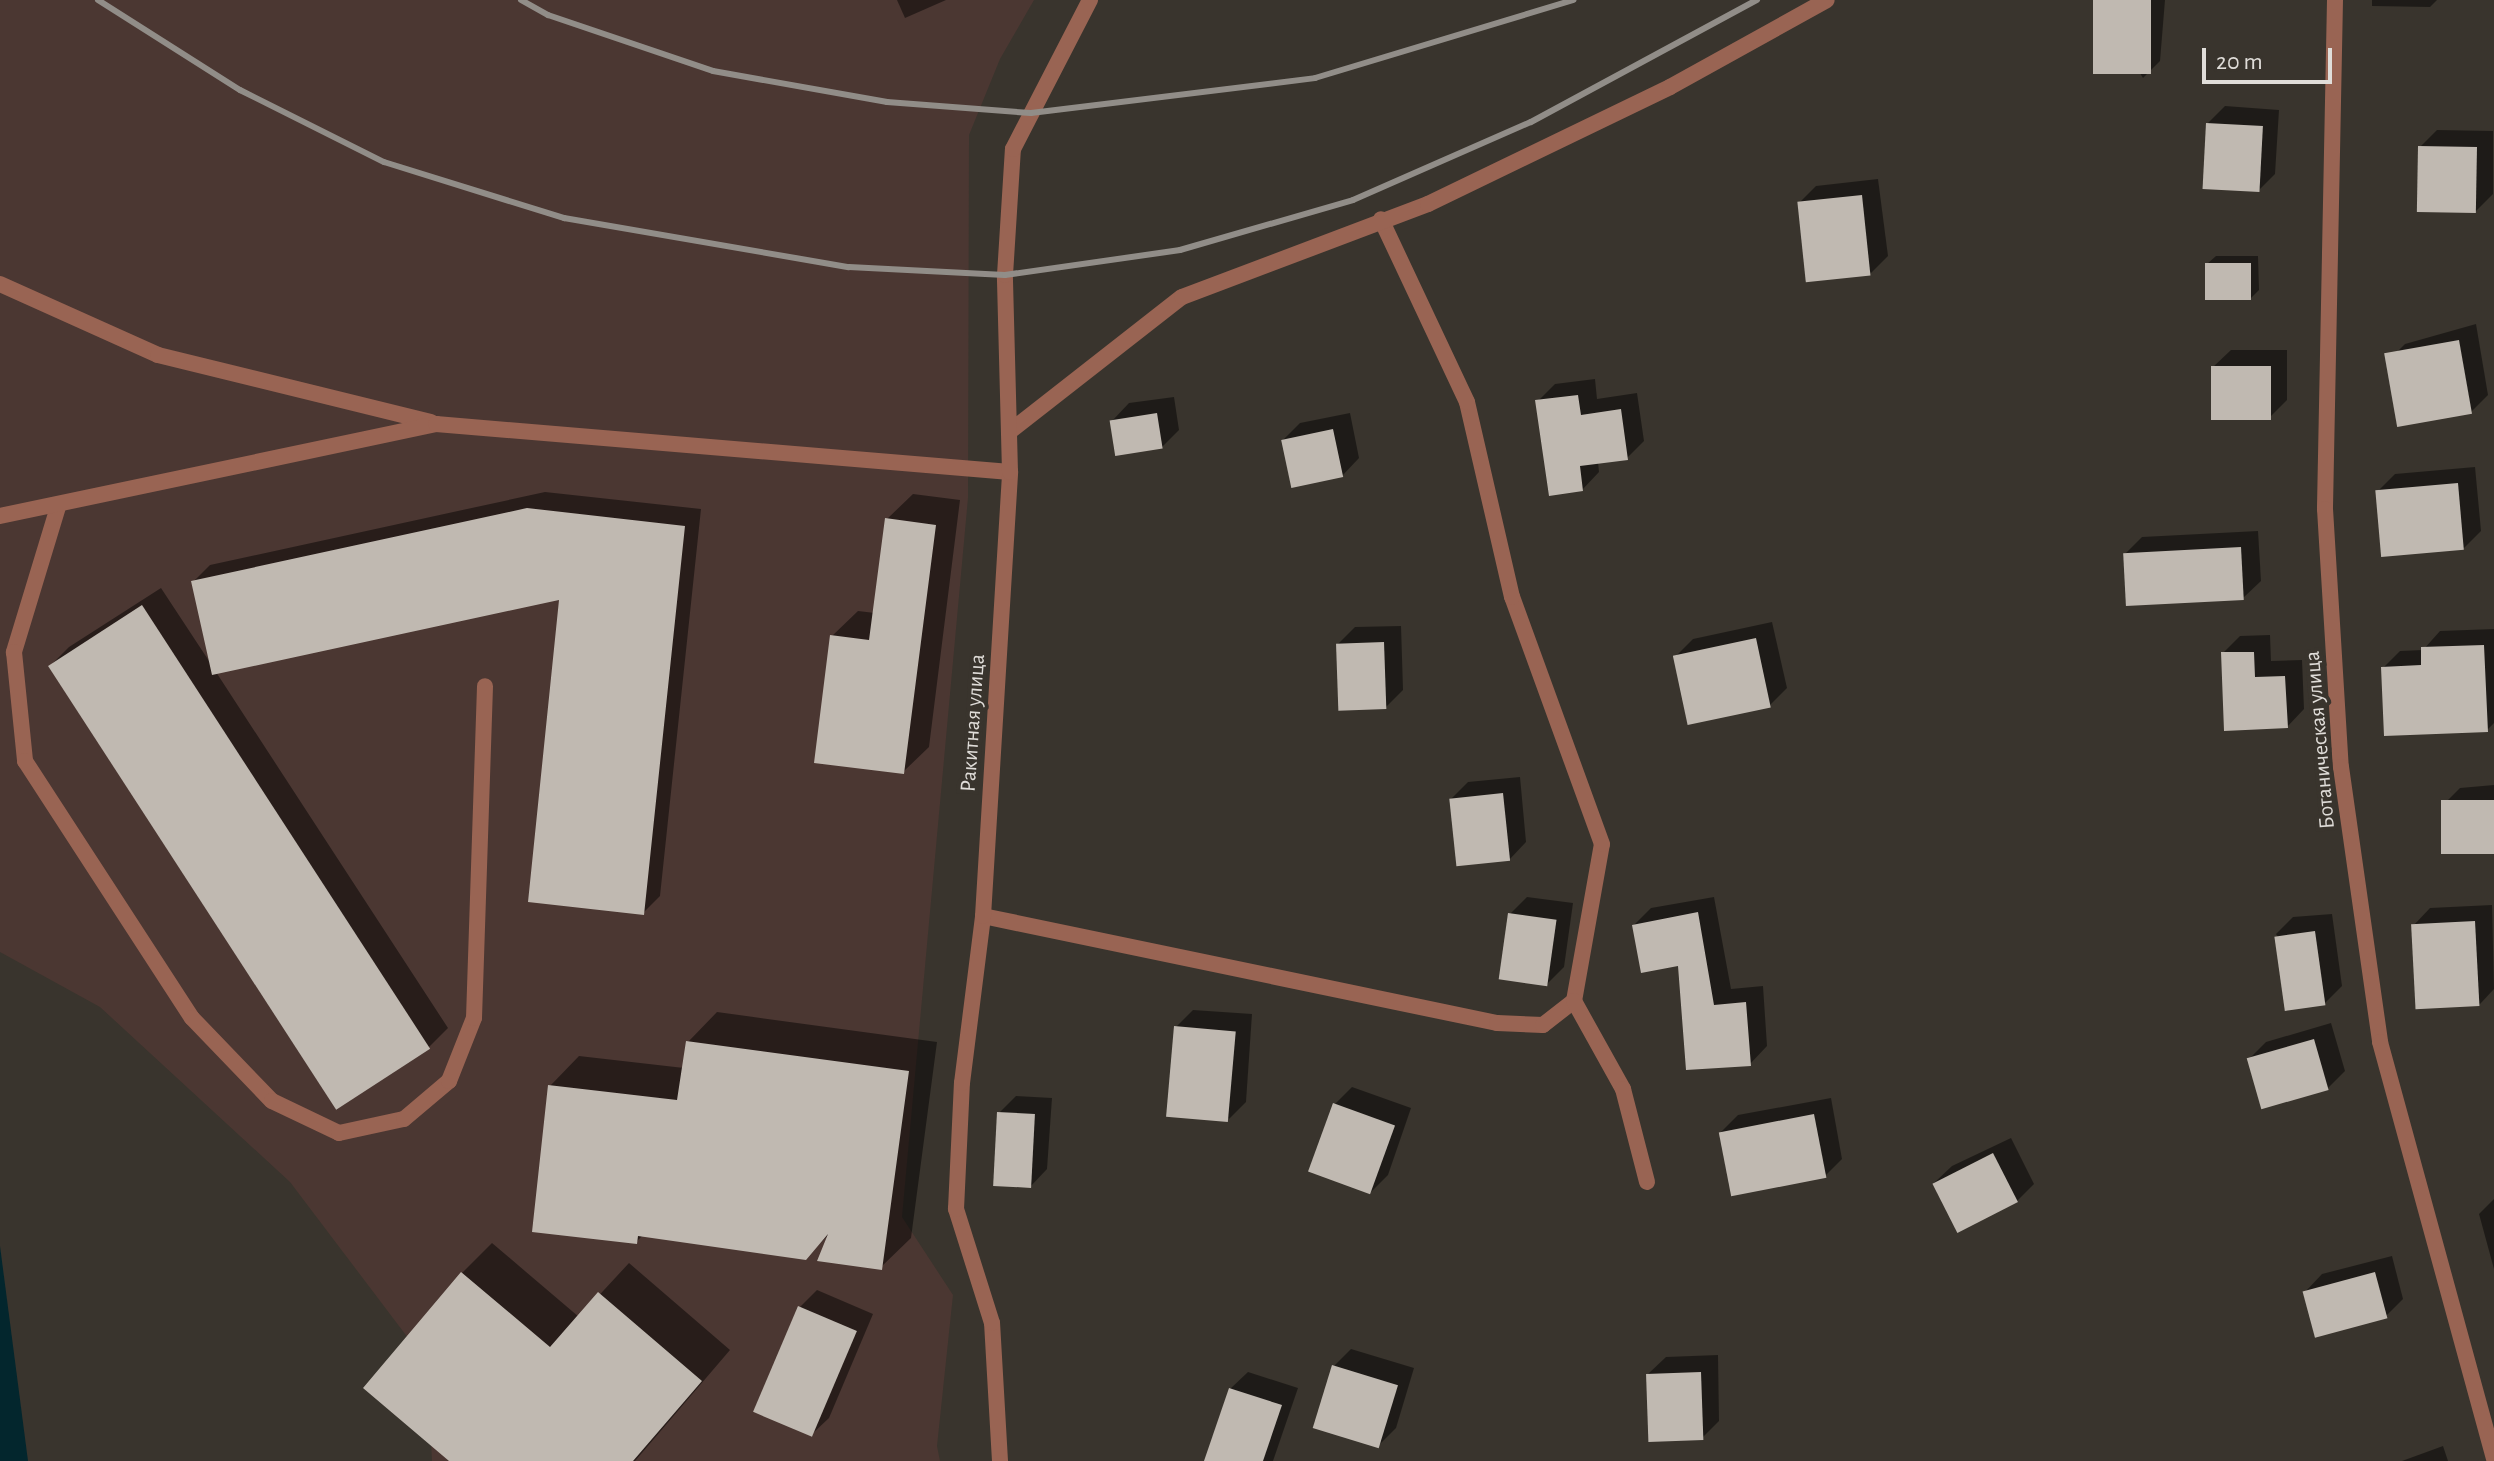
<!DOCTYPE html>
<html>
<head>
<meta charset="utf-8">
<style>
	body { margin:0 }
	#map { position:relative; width:2494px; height:1461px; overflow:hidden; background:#39342d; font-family:"Alegreya Sans",sans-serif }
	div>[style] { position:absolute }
	.industrial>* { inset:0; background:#4b3732 }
	.water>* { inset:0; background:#03262d }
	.shadow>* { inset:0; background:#0007 }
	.building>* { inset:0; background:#c0b9b1; transform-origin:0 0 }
	.service>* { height:16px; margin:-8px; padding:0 8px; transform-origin:8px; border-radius:8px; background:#996453 }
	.minor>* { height:16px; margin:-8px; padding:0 8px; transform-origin:8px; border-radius:8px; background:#996453 }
	.rail>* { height:6px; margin:-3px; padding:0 3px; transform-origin:3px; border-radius:3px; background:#918d88 }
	span { translate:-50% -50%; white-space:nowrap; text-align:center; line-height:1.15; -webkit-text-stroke:8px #39342d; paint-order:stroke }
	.street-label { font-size:22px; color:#e0ddd9 }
	.scale { position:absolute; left:2202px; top:48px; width:130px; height:36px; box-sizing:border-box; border:4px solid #e0ddd9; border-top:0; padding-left:10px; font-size:24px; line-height:28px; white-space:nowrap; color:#e0ddd9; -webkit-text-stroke:6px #39342d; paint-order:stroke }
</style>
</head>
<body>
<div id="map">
	<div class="industrial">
		<i style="clip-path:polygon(0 0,1034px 0,1000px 59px,969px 135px,968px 498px,902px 1217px,953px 1295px,937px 1446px,940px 1461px,432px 1461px,427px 1363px,290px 1182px,100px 1007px,0 952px)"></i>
	</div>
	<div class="water">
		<i style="clip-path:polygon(0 1246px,28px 1461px,0 1461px)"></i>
	</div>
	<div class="shadow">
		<i style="clip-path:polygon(897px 0,946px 0,905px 18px)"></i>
		<i style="clip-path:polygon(2095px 0,2165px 0,2160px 61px,2143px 78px)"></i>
		<i style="clip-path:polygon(2372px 0,2437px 0,2430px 7px,2372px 6px)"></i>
		<i style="clip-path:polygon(2225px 106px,2279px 110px,2275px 174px,2258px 191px,2208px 123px)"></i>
		<i style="clip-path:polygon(2437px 130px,2493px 131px,2493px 194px,2476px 211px,2420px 147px)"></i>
		<i style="clip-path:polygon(1878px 179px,1888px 256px,1871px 273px,1799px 203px,1816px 186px)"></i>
		<i style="clip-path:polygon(2216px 256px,2258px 256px,2259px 290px,2251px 298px,2207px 264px)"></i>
		<i style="clip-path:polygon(2476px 324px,2488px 395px,2471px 412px,2388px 361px,2405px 344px)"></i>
		<i style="clip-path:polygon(2231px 350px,2287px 350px,2287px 400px,2270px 417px,2213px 367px)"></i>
		<i style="clip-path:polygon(1595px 379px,1597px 399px,1637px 393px,1644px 441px,1627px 458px,1598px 462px,1599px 472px,1582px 490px,1538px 401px,1555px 384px)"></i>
		<i style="clip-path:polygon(1174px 397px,1179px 430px,1162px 447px,1112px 421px,1129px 403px)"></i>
		<i style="clip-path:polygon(1350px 413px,1359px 458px,1342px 476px,1283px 440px,1300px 423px)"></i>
		<i style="clip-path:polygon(2475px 467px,2481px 531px,2464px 548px,2377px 492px,2395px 474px)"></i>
		<i style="clip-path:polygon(545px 492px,701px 509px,660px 896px,643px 913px,562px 598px,216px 672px,448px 1028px,429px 1047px,337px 1107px,50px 666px,69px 647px,161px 588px,211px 664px,193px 582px,210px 565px)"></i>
		<i style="clip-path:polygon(913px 494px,960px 500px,929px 747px,903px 772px,832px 636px,858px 611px,875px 613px,887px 519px)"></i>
		<i style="clip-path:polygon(2258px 531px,2261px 581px,2243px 598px,2125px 554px,2142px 537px)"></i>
		<i style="clip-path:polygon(1772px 622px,1787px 688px,1770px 705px,1676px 656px,1693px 639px)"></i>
		<i style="clip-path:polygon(1401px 626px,1403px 690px,1386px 707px,1338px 644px,1355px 627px)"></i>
		<i style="clip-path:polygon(2494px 629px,2494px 723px,2487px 730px,2383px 668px,2400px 651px,2423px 650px,2440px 631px)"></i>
		<i style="clip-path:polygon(2270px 635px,2271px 661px,2302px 660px,2304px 709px,2287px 727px,2223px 653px,2240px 636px)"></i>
		<i style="clip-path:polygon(1520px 777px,1526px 842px,1509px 860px,1451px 799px,1468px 782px)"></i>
		<i style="clip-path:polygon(2494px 785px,2494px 852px,2443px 805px,2460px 788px)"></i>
		<i style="clip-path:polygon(1527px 897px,1573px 903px,1564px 967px,1547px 984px,1510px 914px)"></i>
		<i style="clip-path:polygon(1714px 897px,1731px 989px,1763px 986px,1767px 1046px,1750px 1064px,1680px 964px,1634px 925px,1651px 908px)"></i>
		<i style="clip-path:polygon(2492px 905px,2494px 989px,2480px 1004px,2413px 926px,2430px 908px)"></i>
		<i style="clip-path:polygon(2332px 914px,2342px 986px,2325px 1003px,2276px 934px,2293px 917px)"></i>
		<i style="clip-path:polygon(1193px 1010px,1252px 1014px,1246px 1102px,1229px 1119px,1176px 1027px)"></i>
		<i style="clip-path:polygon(717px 1012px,937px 1042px,911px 1238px,881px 1267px,831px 1232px,806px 1258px,643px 1235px,636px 1242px,550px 1086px,579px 1056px,684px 1068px,688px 1042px)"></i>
		<i style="clip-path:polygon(2331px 1023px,2345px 1071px,2328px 1088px,2249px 1059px,2266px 1042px)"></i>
		<i style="clip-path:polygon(1352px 1087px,1411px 1108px,1388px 1175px,1371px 1192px,1335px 1104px)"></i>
		<i style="clip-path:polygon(1016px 1096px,1052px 1098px,1047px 1169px,1030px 1187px,999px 1113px)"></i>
		<i style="clip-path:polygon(1831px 1098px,1842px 1159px,1825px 1176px,1721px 1132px,1738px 1115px)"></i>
		<i style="clip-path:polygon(2011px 1138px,2034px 1184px,2017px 1201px,1934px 1183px,1952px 1166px)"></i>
		<i style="clip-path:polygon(2494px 1199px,2494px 1269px,2479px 1214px)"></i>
		<i style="clip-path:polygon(492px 1243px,579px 1317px,629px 1263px,730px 1350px,635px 1461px,452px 1461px,462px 1273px)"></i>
		<i style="clip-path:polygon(2392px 1256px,2403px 1299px,2386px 1316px,2305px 1292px,2322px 1274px)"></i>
		<i style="clip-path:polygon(817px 1290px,873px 1314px,829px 1418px,811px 1435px,800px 1307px)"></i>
		<i style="clip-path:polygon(1351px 1349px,1414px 1368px,1396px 1428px,1379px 1445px,1334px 1366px)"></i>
		<i style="clip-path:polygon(1718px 1355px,1719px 1421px,1702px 1438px,1648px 1374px,1666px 1357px)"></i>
		<i style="clip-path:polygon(1248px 1372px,1298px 1388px,1273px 1461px,1206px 1461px,1230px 1389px)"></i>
		<i style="clip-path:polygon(2443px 1446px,2448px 1461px,2402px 1461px)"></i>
	</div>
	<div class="building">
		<i style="left:2093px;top:0;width:58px;height:74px"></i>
		<i style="left:2206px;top:123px;width:57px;height:66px;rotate:3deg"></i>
		<i style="left:2418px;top:146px;width:59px;height:66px;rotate:1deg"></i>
		<i style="left:1862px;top:195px;width:81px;height:65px;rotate:84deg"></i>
		<i style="left:2205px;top:263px;width:46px;height:37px"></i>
		<i style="left:2459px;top:340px;width:75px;height:76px;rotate:80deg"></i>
		<i style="left:2211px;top:366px;width:60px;height:54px"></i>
		<i style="clip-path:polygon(1578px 395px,1581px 415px,1621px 409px,1628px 460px,1580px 466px,1583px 491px,1549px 496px,1535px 400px)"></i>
		<i style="left:1157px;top:413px;width:36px;height:48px;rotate:81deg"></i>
		<i style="left:1333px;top:429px;width:49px;height:53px;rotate:78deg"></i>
		<i style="left:2458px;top:483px;width:67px;height:83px;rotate:85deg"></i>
		<i style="clip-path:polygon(527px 508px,685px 526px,644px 915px,528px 902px,559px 600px,212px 675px,191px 581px)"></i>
		<i style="clip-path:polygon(885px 518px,936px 525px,904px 774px,814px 763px,830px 635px,869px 640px)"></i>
		<i style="left:2241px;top:547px;width:53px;height:118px;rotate:87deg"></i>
		<i style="left:142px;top:605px;width:529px;height:112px;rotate:57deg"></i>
		<i style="left:1756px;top:638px;width:71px;height:85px;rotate:78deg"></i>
		<i style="left:1384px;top:642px;width:67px;height:48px;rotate:88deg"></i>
		<i style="clip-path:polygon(2484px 645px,2488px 732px,2384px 736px,2381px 667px,2421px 665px,2421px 647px)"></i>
		<i style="clip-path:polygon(2221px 652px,2254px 652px,2255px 677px,2285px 676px,2288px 728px,2224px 731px)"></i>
		<i style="left:1503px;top:793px;width:68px;height:54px;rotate:84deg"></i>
		<i style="left:2494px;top:800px;width:54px;height:53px;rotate:90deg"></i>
		<i style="clip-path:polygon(1698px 912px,1714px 1005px,1746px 1002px,1751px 1066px,1686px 1070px,1678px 966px,1641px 973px,1632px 925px)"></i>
		<i style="left:1508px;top:913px;width:49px;height:67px;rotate:8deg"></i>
		<i style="left:2475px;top:921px;width:85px;height:64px;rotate:87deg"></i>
		<i style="left:2315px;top:931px;width:75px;height:41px;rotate:82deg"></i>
		<i style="left:1174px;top:1026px;width:62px;height:91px;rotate:5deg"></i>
		<i style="left:2314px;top:1039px;width:53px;height:70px;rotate:74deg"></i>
		<i style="clip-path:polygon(686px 1041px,909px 1071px,882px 1270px,817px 1261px,828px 1234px,806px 1260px,638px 1236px,637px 1244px,532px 1232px,548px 1085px,677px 1100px)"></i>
		<i style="left:1333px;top:1103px;width:66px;height:73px;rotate:20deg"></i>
		<i style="left:997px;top:1112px;width:38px;height:74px;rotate:3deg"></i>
		<i style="left:1814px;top:1114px;width:65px;height:97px;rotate:79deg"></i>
		<i style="left:1993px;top:1153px;width:55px;height:68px;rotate:63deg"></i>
		<i style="clip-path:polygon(461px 1272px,550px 1347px,598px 1292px,702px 1381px,633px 1461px,449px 1461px,363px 1388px)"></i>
		<i style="left:2375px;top:1272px;width:48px;height:75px;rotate:75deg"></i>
		<i style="left:798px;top:1306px;width:64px;height:115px;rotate:23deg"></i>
		<i style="left:1332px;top:1365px;width:69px;height:66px;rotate:17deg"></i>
		<i style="left:1701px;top:1372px;width:68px;height:55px;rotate:88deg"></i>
		<i style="clip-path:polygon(1229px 1388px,1282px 1405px,1263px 1461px,1204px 1461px)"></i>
	</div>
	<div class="service">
		<i style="left:0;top:284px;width:173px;rotate:24.2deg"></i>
		<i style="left:158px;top:355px;width:281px;rotate:13.8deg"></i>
		<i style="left:58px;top:507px;width:152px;rotate:106.9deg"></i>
		<i style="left:14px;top:652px;width:110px;rotate:84.2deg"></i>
		<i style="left:25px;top:761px;width:306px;rotate:57deg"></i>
		<i style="left:192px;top:1018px;width:115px;rotate:46.1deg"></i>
		<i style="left:272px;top:1101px;width:74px;rotate:25.5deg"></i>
		<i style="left:339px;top:1133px;width:66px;rotate:-12.2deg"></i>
		<i style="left:404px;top:1119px;width:59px;rotate:-40.2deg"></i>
		<i style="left:449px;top:1081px;width:68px;rotate:-68.4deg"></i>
		<i style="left:474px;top:1018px;width:332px;rotate:-88.1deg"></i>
		<i style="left:0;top:516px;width:446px;rotate:-11.9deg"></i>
		<i style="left:436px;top:424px;width:576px;rotate:4.78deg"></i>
		<i style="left:983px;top:916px;width:525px;rotate:11.76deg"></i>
		<i style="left:1497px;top:1023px;width:46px;rotate:2.5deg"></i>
		<i style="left:1543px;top:1025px;width:39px;rotate:-38deg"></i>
		<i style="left:1574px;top:1001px;width:159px;rotate:-79.9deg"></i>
		<i style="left:1602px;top:844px;width:263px;rotate:-110deg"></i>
		<i style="left:1512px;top:597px;width:200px;rotate:-103deg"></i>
		<i style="left:1467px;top:402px;width:202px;rotate:-115.2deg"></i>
		<i style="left:1574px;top:1001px;width:101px;rotate:60.9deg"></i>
		<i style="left:1623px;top:1089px;width:96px;rotate:75.5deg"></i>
	</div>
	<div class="minor">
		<i style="left:2335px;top:0;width:509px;rotate:91.13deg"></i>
		<i style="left:2325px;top:509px;width:258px;rotate:86.5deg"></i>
		<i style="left:2341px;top:767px;width:278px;rotate:81.9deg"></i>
		<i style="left:2380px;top:1042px;width:432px;rotate:74.7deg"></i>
		<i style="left:1009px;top:432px;width:219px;rotate:-38deg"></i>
		<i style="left:1182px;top:297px;width:263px;rotate:-20.7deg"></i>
		<i style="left:1428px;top:204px;width:269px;rotate:-25.8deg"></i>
		<i style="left:1670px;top:87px;width:179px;rotate:-29deg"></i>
		<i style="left:1000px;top:1461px;width:138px;rotate:-93.3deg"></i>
		<i style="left:992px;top:1323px;width:120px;rotate:-107.5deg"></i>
		<i style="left:956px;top:1209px;width:126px;rotate:-87.3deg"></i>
		<i style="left:962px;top:1083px;width:168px;rotate:-82.8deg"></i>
		<i style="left:983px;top:916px;width:445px;rotate:-86.5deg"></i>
		<i style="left:1010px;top:472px;width:197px;rotate:-91.5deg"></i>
		<i style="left:1005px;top:275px;width:126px;rotate:-86.4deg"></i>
		<i style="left:1013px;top:149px;width:168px;rotate:-62.7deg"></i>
	</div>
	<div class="rail">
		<i style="left:98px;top:0;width:168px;rotate:32.4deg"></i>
		<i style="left:240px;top:90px;width:161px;rotate:26.6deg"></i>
		<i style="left:384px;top:162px;width:189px;rotate:17.3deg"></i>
		<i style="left:564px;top:218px;width:289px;rotate:9.8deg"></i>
		<i style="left:849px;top:267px;width:156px;rotate:2.9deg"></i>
		<i style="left:1005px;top:275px;width:177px;rotate:-8.1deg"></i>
		<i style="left:1180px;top:250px;width:180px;rotate:-16.1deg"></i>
		<i style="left:1353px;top:200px;width:194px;rotate:-23.7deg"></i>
		<i style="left:1531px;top:122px;width:257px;rotate:-28.4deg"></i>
		<i style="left:521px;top:0;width:31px;rotate:29deg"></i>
		<i style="left:548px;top:15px;width:174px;rotate:18.7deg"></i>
		<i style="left:713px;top:71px;width:177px;rotate:10.1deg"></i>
		<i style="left:887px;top:102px;width:144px;rotate:4.4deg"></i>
		<i style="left:1031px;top:113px;width:286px;rotate:-7deg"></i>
		<i style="left:1315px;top:78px;width:270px;rotate:-16.8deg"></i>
	</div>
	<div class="street-label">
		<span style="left:973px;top:723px;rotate:-86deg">Ракитная улица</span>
		<span style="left:2320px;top:740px;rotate:-95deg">Ботаническая улица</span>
	</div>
	<div class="scale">20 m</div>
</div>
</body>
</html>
